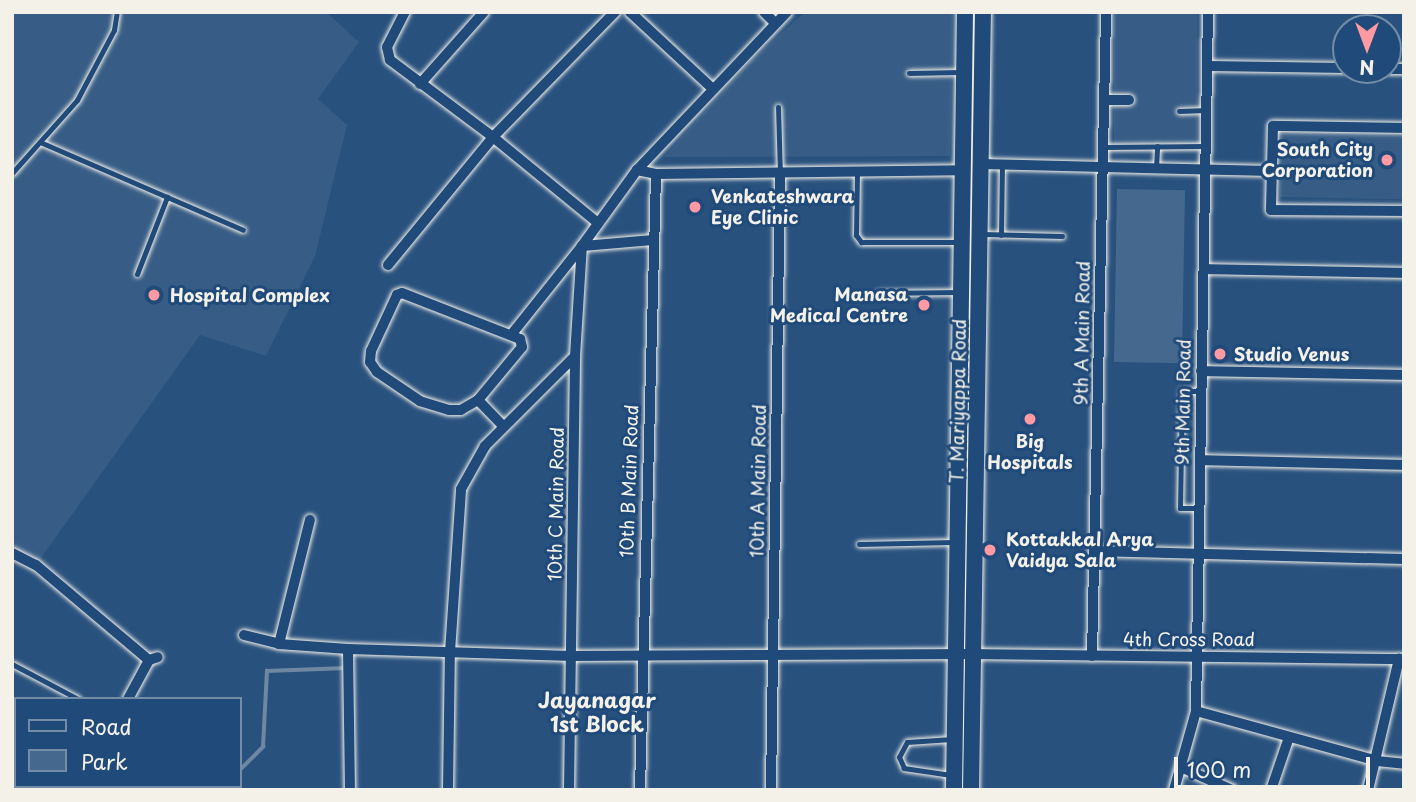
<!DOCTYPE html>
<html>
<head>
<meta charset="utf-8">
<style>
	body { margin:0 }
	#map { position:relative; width:1416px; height:802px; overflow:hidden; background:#28517e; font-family:"Playpen Sans",sans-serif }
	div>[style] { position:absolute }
	.built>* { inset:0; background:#375d86; transform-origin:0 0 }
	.green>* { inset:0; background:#45688e; transform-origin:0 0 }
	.stream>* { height:3.5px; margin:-1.75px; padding:0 1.75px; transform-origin:1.75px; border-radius:1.75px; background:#6e88a2 }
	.roads { filter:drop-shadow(0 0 2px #f4f1e8) drop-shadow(0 0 2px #f4f1e8) }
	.lane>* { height:5px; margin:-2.5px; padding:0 2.5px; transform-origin:2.5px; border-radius:2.5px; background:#1f4a7a }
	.street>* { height:10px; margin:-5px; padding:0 5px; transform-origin:5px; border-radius:5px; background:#1f4a7a }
	.secondary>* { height:16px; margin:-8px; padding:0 8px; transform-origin:8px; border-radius:8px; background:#1f4a7a }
	.dots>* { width:19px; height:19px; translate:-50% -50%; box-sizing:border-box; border:4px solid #1f4a7a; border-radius:50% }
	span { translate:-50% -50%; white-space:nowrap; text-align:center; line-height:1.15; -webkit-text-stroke:6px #1f4a7a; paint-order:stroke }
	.poi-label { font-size:18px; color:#f4f1e8; font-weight:700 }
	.right { translate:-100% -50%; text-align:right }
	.left { translate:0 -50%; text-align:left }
	.street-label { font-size:18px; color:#f4f1e8 }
	.quarter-label { font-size:21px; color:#f4f1e8; font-weight:700 }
	.frame { position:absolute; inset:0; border:14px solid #f4f1e8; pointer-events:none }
	.legend { position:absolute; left:14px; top:697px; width:228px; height:91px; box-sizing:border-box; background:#1f4a7a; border:2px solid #748da6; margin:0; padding:9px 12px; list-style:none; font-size:21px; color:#f4f1e8 }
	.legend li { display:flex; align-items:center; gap:14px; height:35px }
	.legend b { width:35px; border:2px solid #748da6 }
	.north { position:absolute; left:1332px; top:14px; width:70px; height:70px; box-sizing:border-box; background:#1f4a7a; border:2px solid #748da6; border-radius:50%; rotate:180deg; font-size:19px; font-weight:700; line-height:28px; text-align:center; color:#f4f1e8 }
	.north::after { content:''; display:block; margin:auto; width:24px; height:32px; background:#ff9aa2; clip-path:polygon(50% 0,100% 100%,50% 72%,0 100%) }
	.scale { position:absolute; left:1174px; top:757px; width:196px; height:32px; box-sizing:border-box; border:4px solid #f4f1e8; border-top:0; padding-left:9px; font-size:21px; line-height:24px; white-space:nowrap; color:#f4f1e8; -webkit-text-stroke:5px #1f4a7a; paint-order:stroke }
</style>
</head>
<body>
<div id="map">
	<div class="built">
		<i style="clip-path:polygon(12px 12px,326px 12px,359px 42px,318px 99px,347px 125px,315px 256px,266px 356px,200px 335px,36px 565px,12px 549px)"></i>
		<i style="clip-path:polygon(805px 12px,953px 12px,950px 156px,664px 157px,752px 60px)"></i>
		<i style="left:1114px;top:12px;width:83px;height:139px"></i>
		<i style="left:1281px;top:134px;width:123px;height:63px;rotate:1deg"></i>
	</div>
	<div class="green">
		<i style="left:1117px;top:189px;width:68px;height:173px;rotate:1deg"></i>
	</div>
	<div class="stream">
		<i style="left:240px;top:770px;width:33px;rotate:-45deg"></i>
		<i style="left:263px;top:747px;width:76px;rotate:-87deg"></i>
		<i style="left:267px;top:671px;width:79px;rotate:-2.2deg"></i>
		<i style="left:205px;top:790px;width:7px;rotate:-34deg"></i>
	</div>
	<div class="roads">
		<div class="lane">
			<i style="left:909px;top:73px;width:52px;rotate:-1.1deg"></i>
			<i style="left:778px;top:107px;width:66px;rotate:88.3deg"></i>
			<i style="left:1179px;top:111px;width:28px;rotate:-2deg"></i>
			<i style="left:40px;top:142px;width:221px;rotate:23.4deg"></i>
			<i style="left:1104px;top:147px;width:101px;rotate:-0.6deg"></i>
			<i style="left:1156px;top:168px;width:22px;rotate:-87deg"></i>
			<i style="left:857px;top:172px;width:63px;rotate:90.9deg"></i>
			<i style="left:856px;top:235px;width:9px;rotate:54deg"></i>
			<i style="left:861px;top:242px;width:97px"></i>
			<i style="left:12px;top:173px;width:98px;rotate:-48.3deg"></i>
			<i style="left:77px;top:100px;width:79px;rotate:-62.1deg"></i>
			<i style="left:114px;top:30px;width:18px;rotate:-81deg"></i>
			<i style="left:983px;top:234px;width:79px;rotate:1.5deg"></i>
			<i style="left:1001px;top:235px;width:71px;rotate:-89.2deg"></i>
			<i style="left:137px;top:274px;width:83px;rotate:-68.7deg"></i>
			<i style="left:878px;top:293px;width:80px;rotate:-0.7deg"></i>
			<i style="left:1199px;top:508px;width:19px;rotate:180deg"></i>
			<i style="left:1180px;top:508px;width:117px;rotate:-89deg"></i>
			<i style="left:1182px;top:391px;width:19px"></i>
			<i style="left:859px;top:544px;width:95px;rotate:-1.2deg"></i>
			<i style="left:12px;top:664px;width:75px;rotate:27.9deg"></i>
			<i style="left:951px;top:775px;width:48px;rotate:-171.5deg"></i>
			<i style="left:904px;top:768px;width:12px;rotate:-114deg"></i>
			<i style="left:899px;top:757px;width:17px;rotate:-62deg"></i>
			<i style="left:907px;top:742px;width:45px;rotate:-3.8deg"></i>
		</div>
		<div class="street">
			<i style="left:630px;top:12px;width:113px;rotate:42.9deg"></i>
			<i style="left:764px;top:12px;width:16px;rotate:45deg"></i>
			<i style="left:1208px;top:66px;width:138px;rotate:0.8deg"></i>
			<i style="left:1388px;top:69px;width:16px"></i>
			<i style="left:420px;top:84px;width:96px;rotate:-48.4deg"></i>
			<i style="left:1105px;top:100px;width:24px"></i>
			<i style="left:1404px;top:128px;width:131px;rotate:-179.1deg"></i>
			<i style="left:1273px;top:126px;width:84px;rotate:91.4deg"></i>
			<i style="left:1271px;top:210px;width:133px;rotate:0.4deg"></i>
			<i style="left:982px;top:164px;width:289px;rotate:1.4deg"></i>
			<i style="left:637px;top:170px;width:19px;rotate:12deg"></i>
			<i style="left:656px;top:174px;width:306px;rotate:-0.7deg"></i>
			<i style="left:598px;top:223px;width:136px;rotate:-140.7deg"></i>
			<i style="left:493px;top:137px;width:175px;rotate:-45.7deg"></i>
			<i style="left:388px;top:265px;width:166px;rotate:-50.6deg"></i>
			<i style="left:493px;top:137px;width:129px;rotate:-143.2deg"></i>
			<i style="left:390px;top:60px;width:13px;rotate:-103deg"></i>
			<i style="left:387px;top:47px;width:39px;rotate:-63deg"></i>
			<i style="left:1204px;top:269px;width:200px;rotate:1.1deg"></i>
			<i style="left:511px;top:335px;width:114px;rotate:-51.4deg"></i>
			<i style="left:582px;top:246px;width:72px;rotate:-4.8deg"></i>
			<i style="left:1201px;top:371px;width:203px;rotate:1.1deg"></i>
			<i style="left:478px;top:400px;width:20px;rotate:150deg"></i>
			<i style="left:461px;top:410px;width:12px;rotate:180deg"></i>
			<i style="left:449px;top:410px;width:30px;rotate:-163deg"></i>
			<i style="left:420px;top:401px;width:52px;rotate:-146deg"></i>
			<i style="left:377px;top:372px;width:12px;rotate:-125deg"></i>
			<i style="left:370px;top:362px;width:11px;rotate:-85deg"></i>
			<i style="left:371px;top:351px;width:62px;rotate:-65.1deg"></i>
			<i style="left:397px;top:295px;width:5px;rotate:-22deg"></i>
			<i style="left:402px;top:293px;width:127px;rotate:21.3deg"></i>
			<i style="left:520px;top:339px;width:8px;rotate:76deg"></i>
			<i style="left:522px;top:347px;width:69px;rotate:129.7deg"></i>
			<i style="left:478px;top:400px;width:37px;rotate:46deg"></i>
			<i style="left:1200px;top:460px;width:204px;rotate:1.4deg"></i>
			<i style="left:1094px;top:551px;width:310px;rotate:1.5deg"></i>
			<i style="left:12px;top:553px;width:27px;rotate:27deg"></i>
			<i style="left:36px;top:565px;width:148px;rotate:40.1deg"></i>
			<i style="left:244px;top:635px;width:36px;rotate:14deg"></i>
			<i style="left:279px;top:644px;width:69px;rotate:4.1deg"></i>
			<i style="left:348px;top:649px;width:223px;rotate:1.8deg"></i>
			<i style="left:571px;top:656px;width:402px;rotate:-0.3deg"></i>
			<i style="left:973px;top:654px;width:431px;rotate:0.7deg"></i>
			<i style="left:279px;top:644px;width:128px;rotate:-76deg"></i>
			<i style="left:348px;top:649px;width:141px;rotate:89.2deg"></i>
			<i style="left:1092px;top:656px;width:644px;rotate:-88.75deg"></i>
			<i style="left:128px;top:699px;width:44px;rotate:-61.7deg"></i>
			<i style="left:149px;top:660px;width:9px;rotate:-18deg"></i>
			<i style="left:1196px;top:711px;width:188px;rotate:15.4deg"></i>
			<i style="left:1377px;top:761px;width:27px;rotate:6deg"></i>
			<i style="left:1183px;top:768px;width:54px;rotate:24.2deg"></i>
			<i style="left:80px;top:790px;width:4px;rotate:-63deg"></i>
			<i style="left:448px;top:790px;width:138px;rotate:-89.2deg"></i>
			<i style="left:450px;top:652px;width:163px;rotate:-86.1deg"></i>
			<i style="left:461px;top:489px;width:49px;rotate:-60.8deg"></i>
			<i style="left:485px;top:446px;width:127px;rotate:-45deg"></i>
			<i style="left:569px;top:790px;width:434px;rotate:-89.2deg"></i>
			<i style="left:575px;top:356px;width:110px;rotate:-86.4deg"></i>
			<i style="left:582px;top:246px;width:94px;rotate:-54.1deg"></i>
			<i style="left:637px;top:170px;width:218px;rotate:-46.5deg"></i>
			<i style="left:640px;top:790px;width:616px;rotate:-88.51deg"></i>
			<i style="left:771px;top:790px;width:617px;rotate:-89.16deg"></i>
			<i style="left:1174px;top:790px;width:82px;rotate:-74.4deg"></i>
			<i style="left:1196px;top:711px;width:699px;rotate:-89.02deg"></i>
			<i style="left:1271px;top:790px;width:56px;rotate:-71.2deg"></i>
			<i style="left:1368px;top:790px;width:135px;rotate:-76.7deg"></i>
		</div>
		<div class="secondary">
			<i style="left:954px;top:790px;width:778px;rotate:-89.19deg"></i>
			<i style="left:971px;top:790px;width:778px;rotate:-89.12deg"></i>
		</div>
	</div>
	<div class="dots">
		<i style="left:1387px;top:160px;background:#ff9aa2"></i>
		<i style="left:695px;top:207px;background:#ff9aa2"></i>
		<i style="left:154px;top:295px;background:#ff9aa2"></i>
		<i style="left:924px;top:305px;background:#ff9aa2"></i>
		<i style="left:1220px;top:354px;background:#ff9aa2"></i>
		<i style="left:1030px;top:419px;background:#ff9aa2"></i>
		<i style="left:990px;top:550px;background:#ff9aa2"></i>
	</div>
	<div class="poi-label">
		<span class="right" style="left:1373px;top:160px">South City<br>Corporation</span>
		<span class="left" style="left:711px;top:207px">Venkateshwara<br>Eye Clinic</span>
		<span class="left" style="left:170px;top:295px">Hospital Complex</span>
		<span class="right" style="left:908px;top:305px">Manasa<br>Medical Centre</span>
		<span class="left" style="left:1234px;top:354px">Studio Venus</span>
		<span style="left:1030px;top:452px">Big<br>Hospitals</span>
		<span class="left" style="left:1006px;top:550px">Kottakkal Arya<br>Vaidya Sala</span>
	</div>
	<div class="street-label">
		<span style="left:1082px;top:333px;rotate:-89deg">9th A Main Road</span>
		<span style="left:958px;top:401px;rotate:-89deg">T. Mariyappa Road</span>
		<span style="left:1183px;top:402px;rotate:-89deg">9th Main Road</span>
		<span style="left:629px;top:481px;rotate:-88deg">10th B Main Road</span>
		<span style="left:758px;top:481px;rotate:-89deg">10th A Main Road</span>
		<span style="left:556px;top:504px;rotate:-89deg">10th C Main Road</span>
		<span style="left:1189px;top:639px">4th Cross Road</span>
	</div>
	<div class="quarter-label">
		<span style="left:597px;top:711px">Jayanagar<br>1st Block</span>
	</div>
	<div class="frame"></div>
	<ul class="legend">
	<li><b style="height:9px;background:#1f4a7a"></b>Road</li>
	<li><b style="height:19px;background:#45688e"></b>Park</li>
	</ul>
	<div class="north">N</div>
	<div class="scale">100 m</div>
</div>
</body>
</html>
